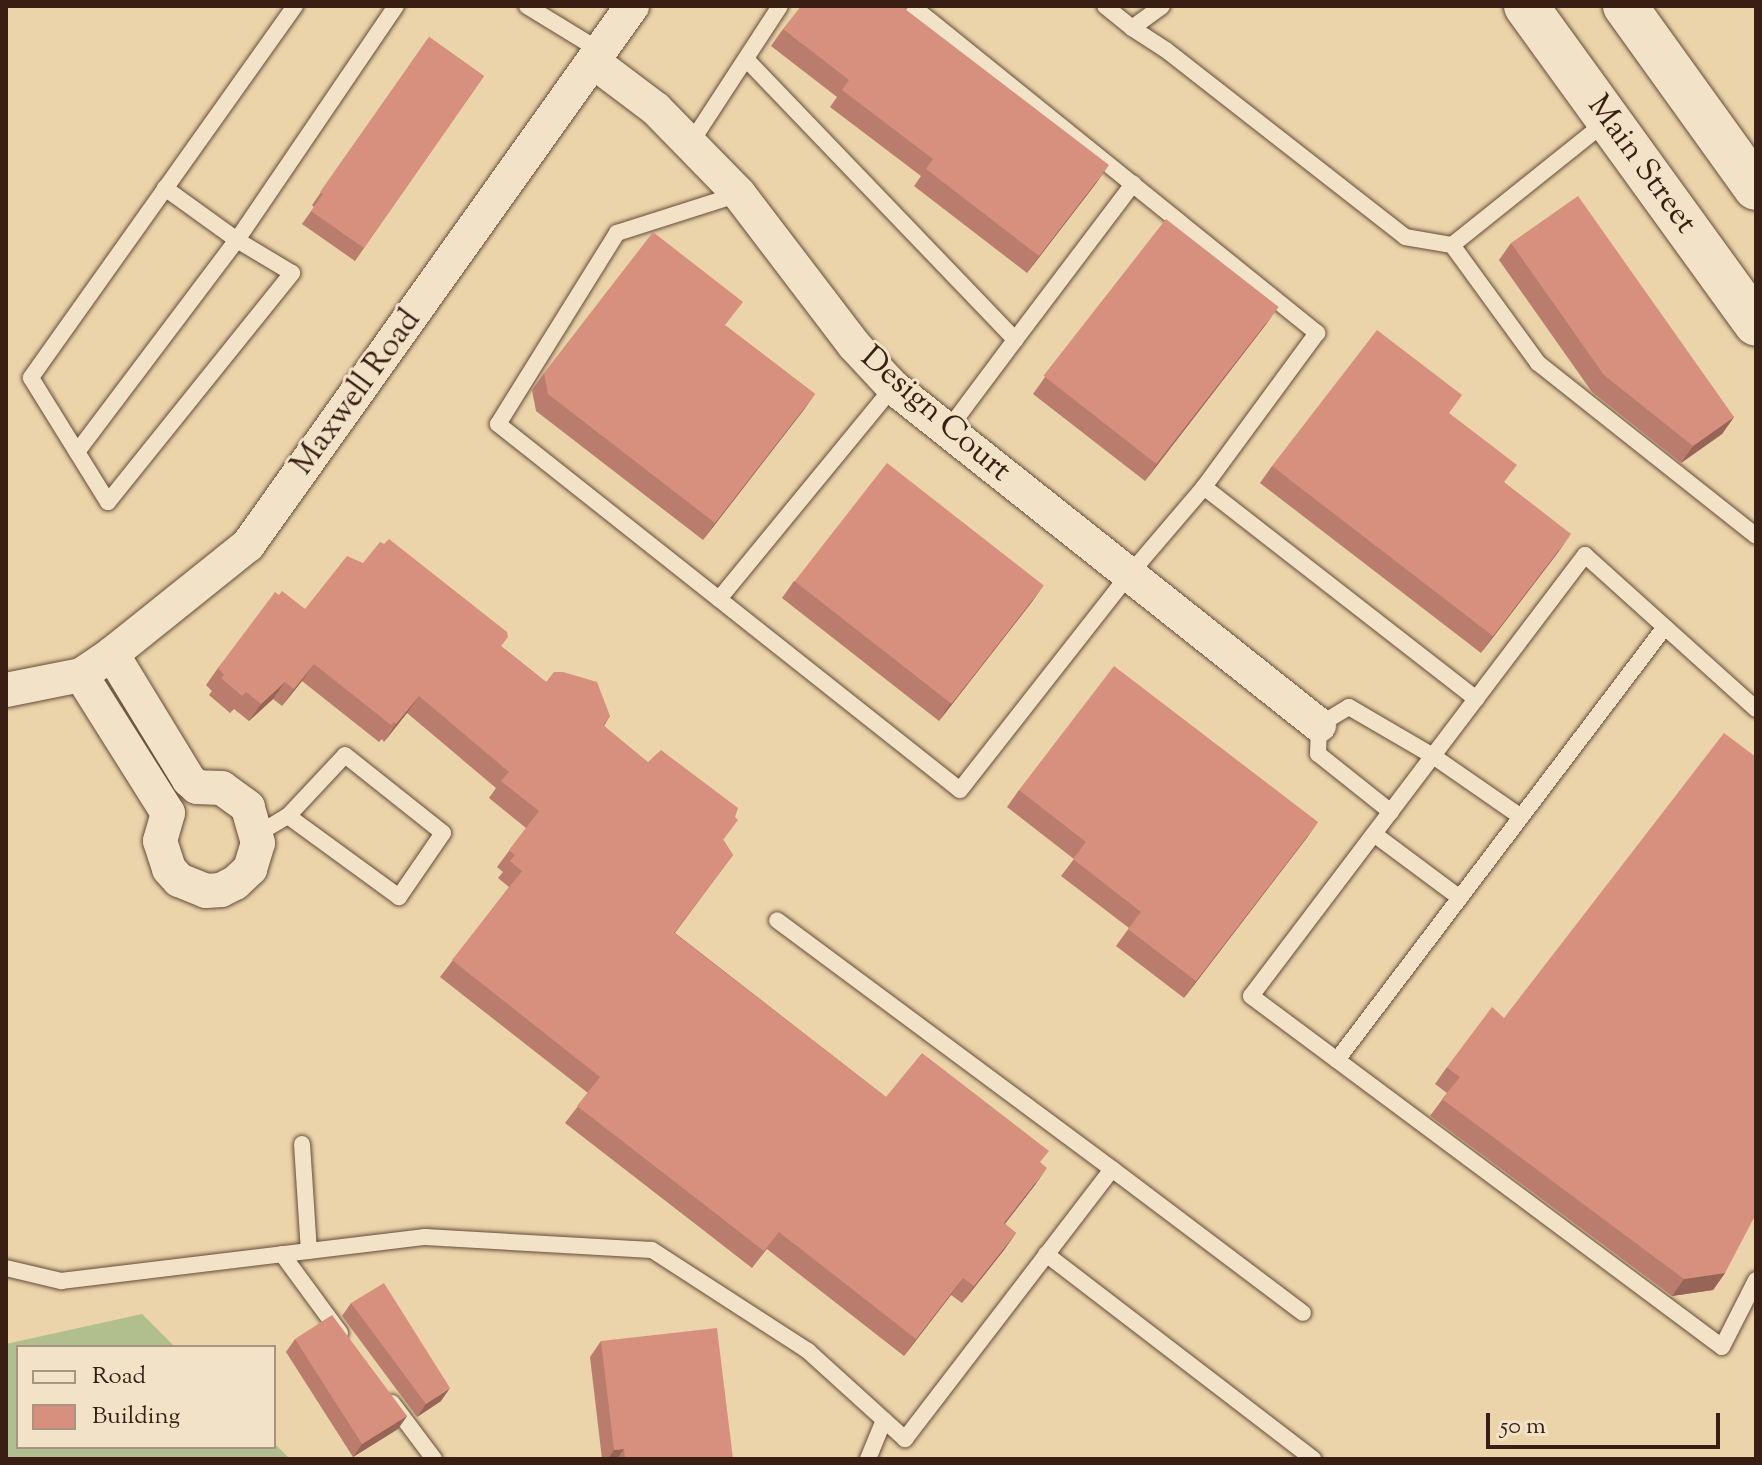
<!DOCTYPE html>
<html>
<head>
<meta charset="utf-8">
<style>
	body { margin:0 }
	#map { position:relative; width:1762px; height:1465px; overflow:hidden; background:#ebd4aa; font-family:"Sorts Mill Goudy",serif }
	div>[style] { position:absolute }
	.green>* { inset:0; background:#b1be8d }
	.roads { filter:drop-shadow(0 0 2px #664c3a) drop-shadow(0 0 2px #664c3a) }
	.lane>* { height:16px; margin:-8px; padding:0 8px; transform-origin:8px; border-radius:8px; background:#f2e3c8 }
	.street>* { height:34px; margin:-17px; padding:0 17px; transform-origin:17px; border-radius:17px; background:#f2e3c8 }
	.secondary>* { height:44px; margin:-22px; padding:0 22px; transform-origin:22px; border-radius:22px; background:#f2e3c8 }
	.wall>* { inset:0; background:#ba7c6c }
	.shaded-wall>* { inset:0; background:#976558 }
	.building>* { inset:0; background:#d8907e; transform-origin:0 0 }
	span { translate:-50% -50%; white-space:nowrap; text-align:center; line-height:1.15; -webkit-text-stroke:6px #f2e3c8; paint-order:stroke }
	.street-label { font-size:32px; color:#391e14 }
	.frame { position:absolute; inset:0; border:8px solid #391e14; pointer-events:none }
	.legend { position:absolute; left:16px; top:1345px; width:260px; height:104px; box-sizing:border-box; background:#f2e3c8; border:2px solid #a89480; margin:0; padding:10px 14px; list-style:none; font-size:24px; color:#391e14 }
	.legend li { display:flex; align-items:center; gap:16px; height:40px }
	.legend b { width:40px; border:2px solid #a89480 }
	.scale { position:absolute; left:1486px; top:1413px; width:234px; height:36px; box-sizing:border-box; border:4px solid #391e14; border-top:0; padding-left:10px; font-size:24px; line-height:28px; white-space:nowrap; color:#391e14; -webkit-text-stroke:6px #f2e3c8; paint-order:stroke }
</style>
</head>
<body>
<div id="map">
	<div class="green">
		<i style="clip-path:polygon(142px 1314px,175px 1347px,18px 1347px,18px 1447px,274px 1447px,274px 1443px,290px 1459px,6px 1459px,6px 1344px)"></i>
	</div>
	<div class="roads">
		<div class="lane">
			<i style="left:295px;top:6px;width:456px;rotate:125.4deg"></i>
			<i style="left:31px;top:378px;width:146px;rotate:58.2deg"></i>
			<i style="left:108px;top:502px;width:294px;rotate:-51.2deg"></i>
			<i style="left:292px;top:273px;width:64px;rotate:-149deg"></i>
			<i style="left:237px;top:240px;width:283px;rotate:-55.8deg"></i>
			<i style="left:527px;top:6px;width:88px;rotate:31.5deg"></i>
			<i style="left:912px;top:6px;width:521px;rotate:38.92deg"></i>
			<i style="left:1317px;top:333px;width:191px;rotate:126.3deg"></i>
			<i style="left:1204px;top:487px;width:345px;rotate:37.9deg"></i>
			<i style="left:1105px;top:6px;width:35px;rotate:39deg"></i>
			<i style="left:1132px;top:28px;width:37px;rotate:-36deg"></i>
			<i style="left:1132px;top:28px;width:40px;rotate:32.9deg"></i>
			<i style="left:1166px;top:50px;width:303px;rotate:38deg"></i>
			<i style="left:1405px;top:237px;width:48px;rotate:9.7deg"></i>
			<i style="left:746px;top:59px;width:389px;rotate:46.2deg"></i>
			<i style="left:1015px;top:340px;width:114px;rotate:126.8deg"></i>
			<i style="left:1607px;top:121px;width:198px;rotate:141.3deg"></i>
			<i style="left:1452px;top:245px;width:146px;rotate:53.9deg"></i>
			<i style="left:1538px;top:363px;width:278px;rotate:38.4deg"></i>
			<i style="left:690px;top:144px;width:165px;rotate:-56.9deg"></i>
			<i style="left:739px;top:194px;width:128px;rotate:162.3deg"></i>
			<i style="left:617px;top:233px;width:225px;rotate:121.9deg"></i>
			<i style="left:498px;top:424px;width:589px;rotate:38.39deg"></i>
			<i style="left:960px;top:790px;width:272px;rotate:-51.9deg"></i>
			<i style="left:1128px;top:576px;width:117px;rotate:-49.5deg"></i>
			<i style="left:1015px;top:340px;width:196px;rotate:-52.9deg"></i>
			<i style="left:77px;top:452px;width:266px;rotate:-53deg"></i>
			<i style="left:237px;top:240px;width:89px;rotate:-144.2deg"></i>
			<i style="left:719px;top:599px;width:274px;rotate:-50.6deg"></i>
			<i style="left:1756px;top:709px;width:230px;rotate:-138deg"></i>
			<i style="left:1585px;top:555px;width:553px;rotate:127.14deg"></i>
			<i style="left:1251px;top:996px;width:587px;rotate:36.69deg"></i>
			<i style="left:1722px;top:1347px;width:75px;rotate:-63.1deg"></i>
			<i style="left:1391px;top:812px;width:93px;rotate:-141.5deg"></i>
			<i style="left:1318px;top:754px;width:29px;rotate:-88deg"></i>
			<i style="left:1319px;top:725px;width:35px;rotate:-31deg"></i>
			<i style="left:1349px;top:707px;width:97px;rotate:30.3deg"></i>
			<i style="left:1433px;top:756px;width:107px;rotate:34.7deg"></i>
			<i style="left:1374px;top:834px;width:107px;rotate:36.7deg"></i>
			<i style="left:256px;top:835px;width:37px;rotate:-31deg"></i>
			<i style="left:288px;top:816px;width:83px;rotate:-46.9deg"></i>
			<i style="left:345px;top:755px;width:125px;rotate:38.5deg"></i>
			<i style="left:443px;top:833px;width:78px;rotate:124.5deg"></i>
			<i style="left:399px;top:897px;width:137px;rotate:-143.9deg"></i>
			<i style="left:1337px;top:1060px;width:543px;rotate:-52.86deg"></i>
			<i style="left:302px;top:1144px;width:107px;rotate:86.3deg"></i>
			<i style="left:1112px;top:1169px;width:239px;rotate:37deg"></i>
			<i style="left:282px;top:1254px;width:98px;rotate:53.7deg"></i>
			<i style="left:1046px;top:1254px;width:337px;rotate:37.5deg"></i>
			<i style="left:6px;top:1268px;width:57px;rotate:13.3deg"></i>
			<i style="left:61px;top:1281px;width:367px;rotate:-6.9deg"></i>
			<i style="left:425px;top:1237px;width:227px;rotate:3.3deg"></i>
			<i style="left:652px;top:1250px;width:186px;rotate:32.9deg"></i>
			<i style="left:808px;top:1351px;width:131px;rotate:42.2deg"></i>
			<i style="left:905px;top:1439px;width:340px;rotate:-52.5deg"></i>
			<i style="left:1112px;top:1169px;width:417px;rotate:-143.4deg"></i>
			<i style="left:392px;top:1403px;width:70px;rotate:53.1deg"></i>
			<i style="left:868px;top:1459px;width:42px;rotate:-67.7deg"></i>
		</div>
		<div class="street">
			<i style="left:595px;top:63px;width:76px;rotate:37deg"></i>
			<i style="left:656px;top:109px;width:119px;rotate:45.7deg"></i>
			<i style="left:739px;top:194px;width:190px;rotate:52.7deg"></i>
			<i style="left:854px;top:345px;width:57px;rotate:47.1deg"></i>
			<i style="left:893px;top:387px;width:544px;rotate:38.43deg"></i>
			<i style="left:81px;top:675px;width:163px;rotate:57.8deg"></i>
			<i style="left:168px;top:813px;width:29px;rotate:106deg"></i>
			<i style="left:160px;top:841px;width:29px;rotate:72deg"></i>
			<i style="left:169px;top:869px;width:15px;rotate:48deg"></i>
			<i style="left:179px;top:880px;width:29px;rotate:22deg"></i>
			<i style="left:206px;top:891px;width:15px;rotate:-4deg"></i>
			<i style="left:221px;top:890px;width:16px;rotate:-27deg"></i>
			<i style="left:235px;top:883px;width:21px;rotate:-43deg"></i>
			<i style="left:250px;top:869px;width:27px;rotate:-73deg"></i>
			<i style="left:258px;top:843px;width:37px;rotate:-106deg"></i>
			<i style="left:248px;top:807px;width:32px;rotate:-144deg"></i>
			<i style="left:222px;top:788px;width:25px;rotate:-178deg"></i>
			<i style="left:197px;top:787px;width:11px;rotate:-139deg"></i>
			<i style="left:189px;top:780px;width:148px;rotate:-121.4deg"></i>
			<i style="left:6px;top:690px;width:76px;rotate:-11.3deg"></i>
			<i style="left:81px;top:675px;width:37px;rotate:-34deg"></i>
			<i style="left:112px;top:654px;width:174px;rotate:-38.7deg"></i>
			<i style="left:248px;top:545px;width:662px;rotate:-54.53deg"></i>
		</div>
		<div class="secondary">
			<i style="left:1526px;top:6px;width:392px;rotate:54.1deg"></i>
			<i style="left:1625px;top:6px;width:224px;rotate:54.3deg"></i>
		</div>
	</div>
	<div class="wall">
		<i style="clip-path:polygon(909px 6px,906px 10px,1097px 182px,1027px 273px,914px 186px,921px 176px,830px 107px,837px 97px,771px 46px,783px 29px)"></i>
		<i style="clip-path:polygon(429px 37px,484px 76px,355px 261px,302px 224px,314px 207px,312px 205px)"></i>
		<i style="clip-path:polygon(1511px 243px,1734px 417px,1722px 434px,1681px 463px,1592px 392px,1499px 260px)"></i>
		<i style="clip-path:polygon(1267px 323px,1145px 481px,1033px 394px,1045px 377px)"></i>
		<i style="clip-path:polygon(726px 326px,815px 394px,703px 540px,536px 411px,532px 390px,544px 373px)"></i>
		<i style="clip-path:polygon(1449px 413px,1559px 551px,1481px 653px,1260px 483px,1272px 466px)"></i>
		<i style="clip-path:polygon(794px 581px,1043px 586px,1031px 603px,939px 721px,782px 598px)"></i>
		<i style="clip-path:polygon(279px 595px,305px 609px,501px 646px,546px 682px,610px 716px,604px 726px,724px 841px,733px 855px,675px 933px,886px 1097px,1041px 1163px,1035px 1185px,1005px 1224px,1016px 1233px,1004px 1250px,962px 1303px,951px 1295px,904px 1356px,767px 1249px,752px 1268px,565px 1123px,588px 1093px,440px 977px,509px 887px,498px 878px,503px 872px,497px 867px,526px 828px,489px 798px,496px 788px,407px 713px,384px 742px,382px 739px,379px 742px,302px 681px,282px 706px,273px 699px,249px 721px,234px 709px,230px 713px,209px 695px,212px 691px,206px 685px,218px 668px)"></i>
		<i style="clip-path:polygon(1019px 790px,1318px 822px,1184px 998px,1116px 946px,1129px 928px,1061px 876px,1074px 859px,1007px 807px)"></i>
		<i style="clip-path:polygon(1447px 1067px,1725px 1273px,1713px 1290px,1672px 1296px,1430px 1116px,1447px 1093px,1435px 1084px)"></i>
		<i style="clip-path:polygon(351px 1303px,441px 1401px,417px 1417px,342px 1316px)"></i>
		<i style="clip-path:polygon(295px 1339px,407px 1416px,398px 1429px,353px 1457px,286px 1352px)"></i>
		<i style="clip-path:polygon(601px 1341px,733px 1459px,602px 1459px,590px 1357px)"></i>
	</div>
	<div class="shaded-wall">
		<i style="clip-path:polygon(1109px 165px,1097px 182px,1027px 273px,1039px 256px)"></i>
		<i style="clip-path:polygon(1279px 306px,1267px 323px,1145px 481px,1157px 464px)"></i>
		<i style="clip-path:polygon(815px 394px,803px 411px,703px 540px,715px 523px)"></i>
		<i style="clip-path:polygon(1734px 417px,1722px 434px,1681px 463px,1693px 446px)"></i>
		<i style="clip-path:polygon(1571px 534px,1559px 551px,1481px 653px,1493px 636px)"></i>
		<i style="clip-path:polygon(1043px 586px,1031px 603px,939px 721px,950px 704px)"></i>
		<i style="clip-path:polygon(314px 664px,302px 681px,282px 706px,294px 689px)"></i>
		<i style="clip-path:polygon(285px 682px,273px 699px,249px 721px,261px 704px)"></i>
		<i style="clip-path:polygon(419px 696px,407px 713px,384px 742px,396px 724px)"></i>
		<i style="clip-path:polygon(1318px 822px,1306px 839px,1184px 998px,1196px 981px)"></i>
		<i style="clip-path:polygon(1047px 1168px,1035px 1185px,992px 1240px,1004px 1223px)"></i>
		<i style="clip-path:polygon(1016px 1233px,1004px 1250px,962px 1303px,974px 1286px)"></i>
		<i style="clip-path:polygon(1725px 1273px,1713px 1290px,1672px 1296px,1684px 1279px)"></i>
		<i style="clip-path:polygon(963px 1278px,951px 1295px,904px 1356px,916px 1339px)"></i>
		<i style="clip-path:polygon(450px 1388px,441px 1401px,417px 1417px,426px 1404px)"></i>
		<i style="clip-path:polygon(407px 1416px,398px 1429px,353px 1457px,362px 1444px)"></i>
		<i style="clip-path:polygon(624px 1449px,617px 1459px,608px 1459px,614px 1450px)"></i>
	</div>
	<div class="building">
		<i style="clip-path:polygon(801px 6px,908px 6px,905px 9px,1109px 165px,1039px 256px,926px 169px,933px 159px,842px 90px,849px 80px,783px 29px)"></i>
		<i style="clip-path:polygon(429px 37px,484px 76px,364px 248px,311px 211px,323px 194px,320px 192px)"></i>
		<i style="clip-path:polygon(1578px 196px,1734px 417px,1693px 446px,1604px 375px,1511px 243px)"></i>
		<i style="left:1166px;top:219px;width:143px;height:199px;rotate:38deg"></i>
		<i style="clip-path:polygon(653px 232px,743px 302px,725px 325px,815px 394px,715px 523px,548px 394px,544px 373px)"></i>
		<i style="clip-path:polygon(1377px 330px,1462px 395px,1449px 413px,1517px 465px,1504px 482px,1571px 534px,1493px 636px,1272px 466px)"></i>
		<i style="left:887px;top:463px;width:199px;height:150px;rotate:38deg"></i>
		<i style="clip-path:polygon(389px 539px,507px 632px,508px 637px,501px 646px,546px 682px,554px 672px,563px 672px,597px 682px,610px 716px,603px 725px,648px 762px,661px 750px,738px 808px,735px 817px,738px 820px,723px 840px,733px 855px,674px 933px,886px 1097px,922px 1053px,1049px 1151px,1040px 1162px,1047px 1168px,1004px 1223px,1016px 1233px,974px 1286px,963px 1278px,916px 1339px,779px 1232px,764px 1251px,577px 1106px,600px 1077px,452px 960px,522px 871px,510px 861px,515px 855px,509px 850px,539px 811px,501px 781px,509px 772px,419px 696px,396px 724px,394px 722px,391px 725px,314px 664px,294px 689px,285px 682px,261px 704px,246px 692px,242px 696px,221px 678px,224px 675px,218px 668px,275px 592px,279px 595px,282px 591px,305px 609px,347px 556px,363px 563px,380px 542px,384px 544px)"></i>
		<i style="clip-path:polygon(1114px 666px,1318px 822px,1196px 981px,1128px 929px,1141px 912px,1073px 859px,1086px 842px,1019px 790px)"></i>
		<i style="clip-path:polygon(1724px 733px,1756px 757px,1756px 1214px,1725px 1273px,1684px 1279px,1442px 1099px,1460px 1077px,1447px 1067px,1492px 1007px,1504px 1018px)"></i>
		<i style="clip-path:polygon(384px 1283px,450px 1388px,426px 1404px,351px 1303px)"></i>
		<i style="clip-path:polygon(332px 1315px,407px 1416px,362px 1444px,295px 1339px)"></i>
		<i style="clip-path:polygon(717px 1328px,733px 1459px,625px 1459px,624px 1449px,614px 1450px,601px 1341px)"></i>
	</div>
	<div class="street-label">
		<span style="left:1641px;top:165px;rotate:54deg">Main Street</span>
		<span style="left:357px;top:393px;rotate:-54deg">Maxwell Road</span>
		<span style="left:935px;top:415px;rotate:41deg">Design Court</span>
	</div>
	<div class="frame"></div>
	<ul class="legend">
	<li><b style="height:10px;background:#f2e3c8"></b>Road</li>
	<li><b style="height:22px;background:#d8907e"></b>Building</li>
	</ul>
	<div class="scale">50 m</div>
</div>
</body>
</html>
